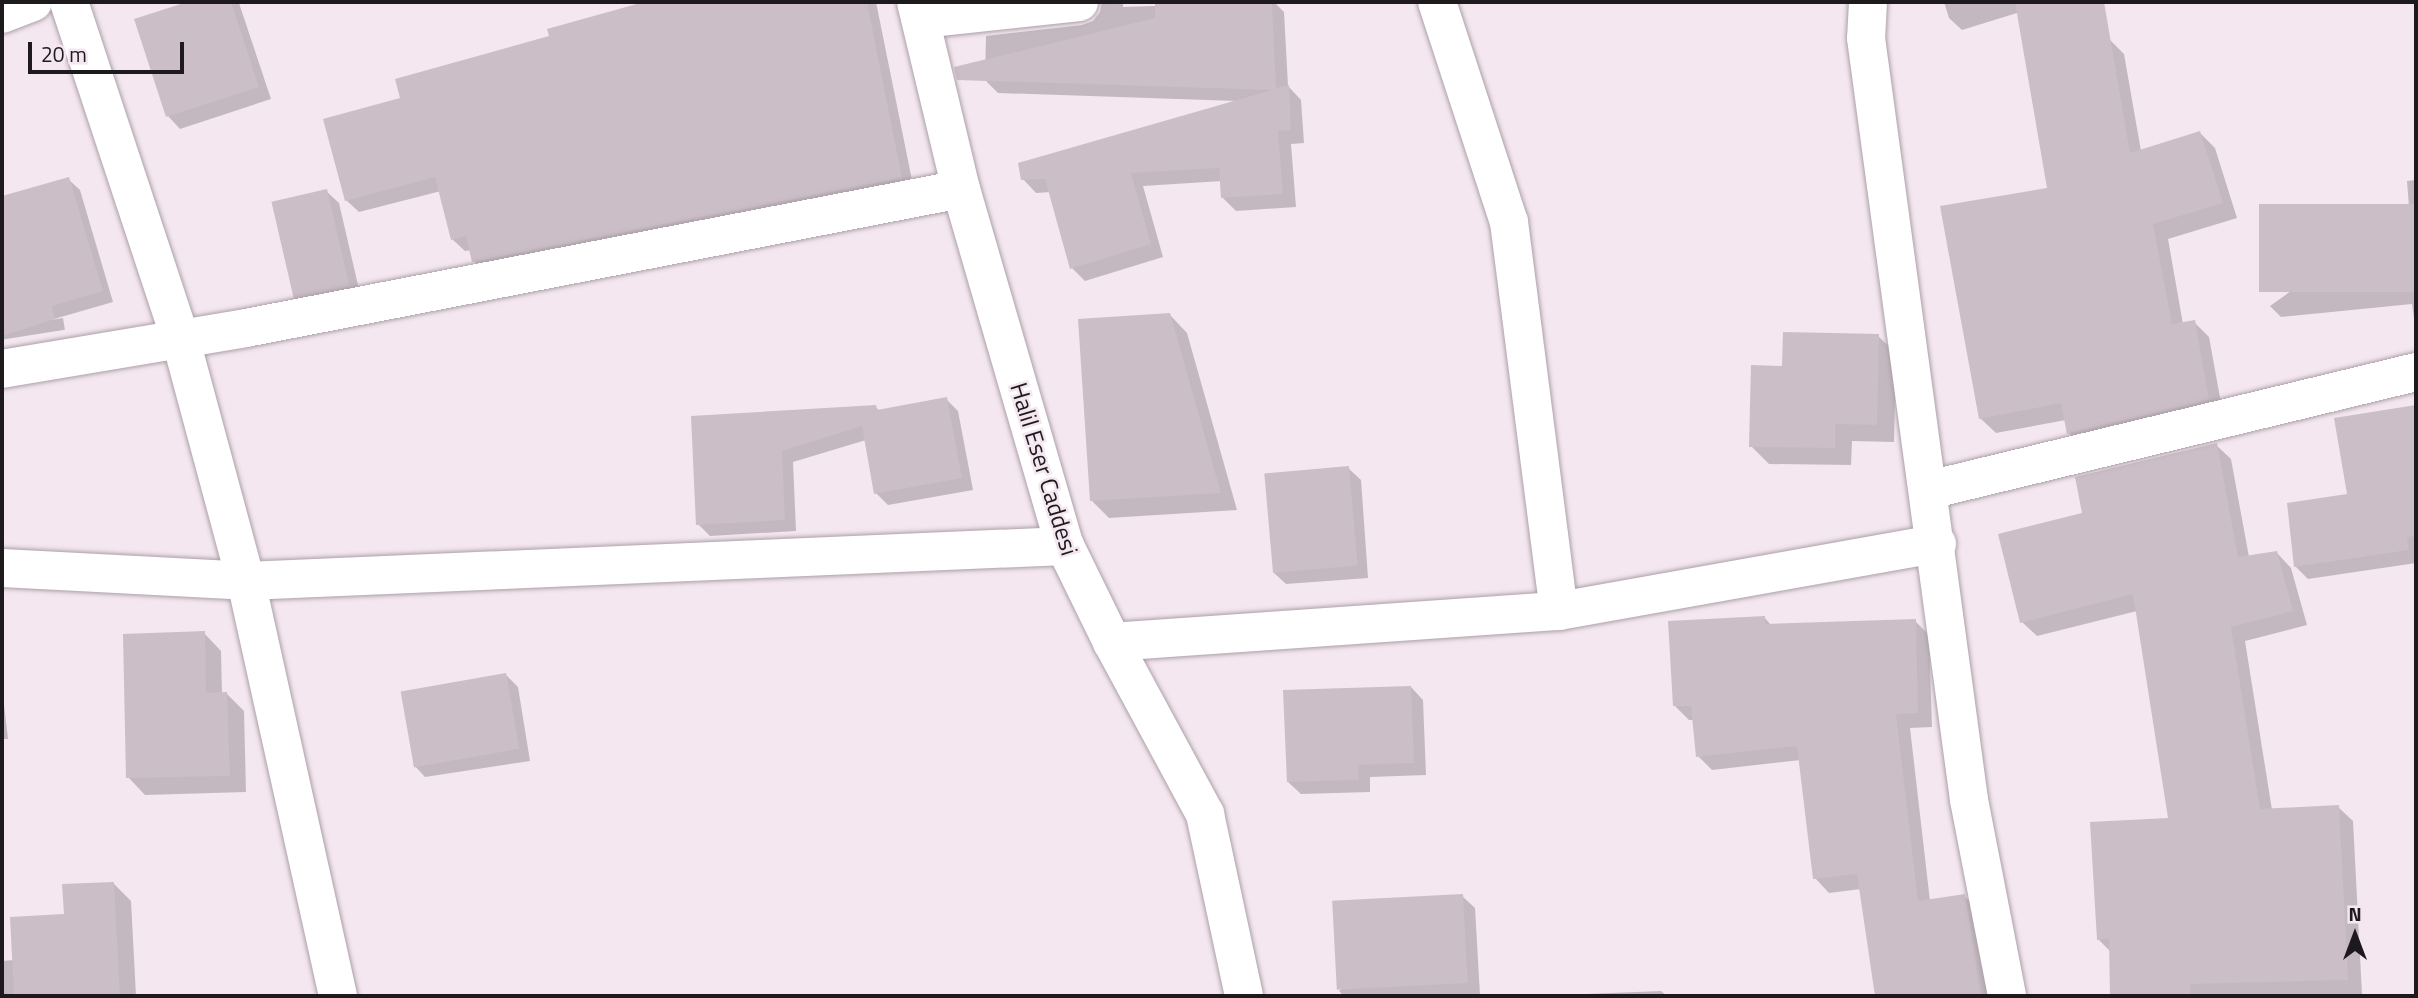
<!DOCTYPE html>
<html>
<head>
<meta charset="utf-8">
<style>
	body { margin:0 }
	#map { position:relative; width:2418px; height:998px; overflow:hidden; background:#f4e7ef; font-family:"Titillium Web",sans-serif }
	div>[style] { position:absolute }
	.shadow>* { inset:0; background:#0003; transform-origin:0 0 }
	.building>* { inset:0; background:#cbbec6; transform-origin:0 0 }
	.roads { filter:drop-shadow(0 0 2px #aca0a8) drop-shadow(0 0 2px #aca0a8) }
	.minor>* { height:38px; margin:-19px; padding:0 19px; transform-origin:19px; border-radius:19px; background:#fff }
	span { translate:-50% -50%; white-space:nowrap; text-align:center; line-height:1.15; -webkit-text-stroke:5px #f4e7ef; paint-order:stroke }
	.street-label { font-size:24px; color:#1e191c }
	.frame { position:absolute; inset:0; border:4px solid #1e191c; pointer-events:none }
	.north { position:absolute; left:2320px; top:900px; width:70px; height:70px; -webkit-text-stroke:5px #f4e7ef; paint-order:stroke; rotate:0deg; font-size:19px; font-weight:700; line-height:28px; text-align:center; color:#1e191c }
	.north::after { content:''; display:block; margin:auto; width:24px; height:32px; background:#1e191c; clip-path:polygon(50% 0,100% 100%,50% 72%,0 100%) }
	.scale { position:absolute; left:28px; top:42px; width:156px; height:32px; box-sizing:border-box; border:4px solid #1e191c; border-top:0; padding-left:9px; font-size:21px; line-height:24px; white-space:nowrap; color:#1e191c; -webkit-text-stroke:5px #f4e7ef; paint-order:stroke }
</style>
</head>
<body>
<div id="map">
	<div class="shadow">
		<i style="clip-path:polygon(192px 2px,239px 3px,271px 99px,180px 129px,168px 116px,136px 21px)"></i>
		<i style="clip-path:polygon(650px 2px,876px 2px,914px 190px,486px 273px,474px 261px,471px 250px,465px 251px,452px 239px,441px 191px,359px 212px,346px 200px,402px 100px,551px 37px,549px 30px)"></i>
		<i style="clip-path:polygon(1102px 2px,1123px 2px,1123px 7px,1274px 2px,1284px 12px,1288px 86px,1301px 100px,1304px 143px,1291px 144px,1296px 207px,1236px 211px,1223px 198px,1222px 181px,1143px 186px,1163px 257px,1085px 281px,1072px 268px,1050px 192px,1036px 193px,1023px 179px,1237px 101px,998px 93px,985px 80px,986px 36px,1082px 25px,1093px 21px,1100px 12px)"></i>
		<i style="clip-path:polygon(1944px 2px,2049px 2px,2049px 3px,1962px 30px,1949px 18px)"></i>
		<i style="clip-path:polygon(2109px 39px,2124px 54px,2141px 151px,2200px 133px,2215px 148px,2237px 218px,2168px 239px,2183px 324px,2194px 322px,2209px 337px,2223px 414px,2084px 448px,2069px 433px,2066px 420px,1996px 433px,1980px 418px,2049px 189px)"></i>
		<i style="clip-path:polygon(68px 179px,80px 190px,113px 302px,2px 334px,2px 198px)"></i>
		<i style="clip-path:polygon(2416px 180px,2416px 332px,2412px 304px,2281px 317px,2270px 306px,2409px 207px,2407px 181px)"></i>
		<i style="clip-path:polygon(326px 191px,339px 203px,361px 298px,308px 308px,295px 296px)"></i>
		<i style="clip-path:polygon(1170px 315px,1187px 333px,1237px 510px,1109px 518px,1091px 500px)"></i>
		<i style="left:63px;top:318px;width:12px;height:64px;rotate:81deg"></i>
		<i style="clip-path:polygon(1878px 336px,1896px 353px,1894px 442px,1852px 441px,1851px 465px,1769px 464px,1751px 446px,1784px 368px)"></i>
		<i style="clip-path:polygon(946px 399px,958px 411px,973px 490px,888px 505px,876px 493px,866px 440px,793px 462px,796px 531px,710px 536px,698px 524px,693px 418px,875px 407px,880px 411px)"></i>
		<i style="clip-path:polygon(2216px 445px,2231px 459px,2249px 557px,2277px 553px,2291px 568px,2307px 625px,2245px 641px,2272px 810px,2338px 807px,2353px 821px,2362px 994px,2112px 996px,2111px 952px,2098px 939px,2170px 820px,2137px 611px,2037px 636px,2022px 622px,2084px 514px)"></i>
		<i style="clip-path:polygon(1348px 468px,1361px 480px,1368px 578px,1286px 584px,1273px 572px)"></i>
		<i style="clip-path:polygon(2416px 485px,2416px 563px,2308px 579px,2295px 566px,2401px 487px)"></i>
		<i style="clip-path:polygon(1764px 617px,1771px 625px,1915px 621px,1929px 635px,1932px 727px,1910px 728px,1930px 901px,1964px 896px,1979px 910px,1994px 996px,1877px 996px,1861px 889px,1829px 893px,1815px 878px,1801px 760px,1712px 770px,1698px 756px,1694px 720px,1689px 720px,1675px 706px)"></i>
		<i style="clip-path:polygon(204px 633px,221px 651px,222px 694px,227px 694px,244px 711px,246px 792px,145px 795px,128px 777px)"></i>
		<i style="clip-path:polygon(506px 675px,518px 687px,530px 761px,425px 777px,413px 764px)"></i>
		<i style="clip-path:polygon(2px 687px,8px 739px,2px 739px)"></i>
		<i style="clip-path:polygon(1411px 687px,1423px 700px,1426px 775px,1370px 777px,1370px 792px,1301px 794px,1288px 782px)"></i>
		<i style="clip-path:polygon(114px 884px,131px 901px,136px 996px,2px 996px,2px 961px,14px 960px,66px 915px)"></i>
		<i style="clip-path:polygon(1462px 896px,1475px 908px,1480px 995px,1344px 996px,1339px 991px)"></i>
		<i style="clip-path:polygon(1661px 991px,1667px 996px,1536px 996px)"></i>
	</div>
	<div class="building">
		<i style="clip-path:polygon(187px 2px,231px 2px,259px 87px,166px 117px,134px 19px)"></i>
		<i style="clip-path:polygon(644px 2px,867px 2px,902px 178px,472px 262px,466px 236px,451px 240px,435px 177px,345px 201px,323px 119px,400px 98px,395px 79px,549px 36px,547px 29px)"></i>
		<i style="clip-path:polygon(1197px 2px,1272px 2px,1276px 88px,1289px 85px,1291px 130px,1278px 131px,1283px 194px,1221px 198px,1219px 168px,1131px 173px,1151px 244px,1070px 269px,1045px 179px,1021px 180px,1018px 163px,1272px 90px,957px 80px,954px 67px,1155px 18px,1155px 4px)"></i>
		<i style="clip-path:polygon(2015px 2px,2104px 2px,2130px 153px,2200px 131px,2223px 203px,2153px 224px,2172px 324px,2195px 320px,2209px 400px,2067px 434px,2061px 403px,1979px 419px,1940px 206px,2047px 188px)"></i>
		<i style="clip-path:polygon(69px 177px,103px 291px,52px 306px,55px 319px,2px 336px,2px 196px)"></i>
		<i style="left:327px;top:189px;width:100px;height:57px;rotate:77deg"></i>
		<i style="left:2416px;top:204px;width:88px;height:157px;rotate:90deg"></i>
		<i style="clip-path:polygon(1170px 313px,1221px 493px,1090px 501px,1078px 319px)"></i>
		<i style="clip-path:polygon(1783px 332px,1879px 334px,1877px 425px,1835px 424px,1835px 448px,1749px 447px,1751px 365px,1782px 366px)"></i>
		<i style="clip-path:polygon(947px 397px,962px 478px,874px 494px,862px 426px,782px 451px,785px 520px,696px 525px,691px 416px,876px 405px,877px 410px)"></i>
		<i style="clip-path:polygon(2416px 405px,2416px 536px,2407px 537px,2409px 550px,2294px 567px,2287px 503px,2347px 494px,2334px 418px)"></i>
		<i style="clip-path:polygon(2217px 443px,2238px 557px,2277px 551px,2293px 611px,2231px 627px,2260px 809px,2339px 805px,2348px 980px,2190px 984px,2191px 996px,2110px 996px,2109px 939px,2097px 940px,2090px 822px,2168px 818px,2133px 594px,2020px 623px,1998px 534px,2082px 513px,2075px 477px)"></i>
		<i style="left:1349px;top:466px;width:100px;height:85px;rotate:85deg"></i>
		<i style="clip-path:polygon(1765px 616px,1765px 624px,1916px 619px,1918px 713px,1896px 714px,1918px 901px,1965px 894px,1981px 996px,1875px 996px,1857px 874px,1813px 879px,1797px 746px,1696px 757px,1691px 706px,1673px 706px,1668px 621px)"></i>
		<i style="clip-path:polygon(205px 631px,206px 693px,227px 692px,230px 776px,126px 778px,123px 634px)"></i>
		<i style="left:506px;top:673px;width:77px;height:107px;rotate:80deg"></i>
		<i style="clip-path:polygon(1411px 686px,1414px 763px,1358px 765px,1359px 780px,1287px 782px,1283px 690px)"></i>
		<i style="clip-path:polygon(114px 882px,120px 996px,14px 996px,10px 917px,64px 914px,62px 884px)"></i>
		<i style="left:1463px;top:894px;width:89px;height:131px;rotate:87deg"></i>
	</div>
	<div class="roads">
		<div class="minor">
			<i style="left:69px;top:2px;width:353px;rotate:71.7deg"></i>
			<i style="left:180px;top:337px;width:253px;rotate:74.9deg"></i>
			<i style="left:246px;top:581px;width:425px;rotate:77.5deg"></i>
			<i style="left:916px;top:2px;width:192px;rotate:76.5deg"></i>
			<i style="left:961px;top:189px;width:372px;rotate:73.8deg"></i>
			<i style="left:1065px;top:546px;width:107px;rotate:63.9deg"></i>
			<i style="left:1112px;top:642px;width:196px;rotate:61.6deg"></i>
			<i style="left:1205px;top:814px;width:186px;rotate:77.9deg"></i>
			<i style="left:1437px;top:2px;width:231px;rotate:71.9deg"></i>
			<i style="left:1509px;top:222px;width:392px;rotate:82.7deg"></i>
			<i style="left:1868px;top:2px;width:36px;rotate:93deg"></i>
			<i style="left:1866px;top:38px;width:769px;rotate:82.3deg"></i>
			<i style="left:1969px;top:800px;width:200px;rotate:79deg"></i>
			<i style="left:2px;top:14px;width:33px;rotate:-21deg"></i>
			<i style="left:921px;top:19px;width:159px;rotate:-6.1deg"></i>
			<i style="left:2px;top:369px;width:247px;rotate:-9.5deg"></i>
			<i style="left:246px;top:328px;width:728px;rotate:-11deg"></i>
			<i style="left:1929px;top:490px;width:501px;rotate:-13.62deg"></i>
			<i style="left:2px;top:568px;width:244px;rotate:3deg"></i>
			<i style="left:246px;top:581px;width:820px;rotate:-2.45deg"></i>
			<i style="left:1112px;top:642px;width:448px;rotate:-4deg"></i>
			<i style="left:1559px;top:611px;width:384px;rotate:-10.1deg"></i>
		</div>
	</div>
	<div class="street-label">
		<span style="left:1044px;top:469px;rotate:73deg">Halil Eser Caddesi</span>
	</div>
	<div class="frame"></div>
	<div class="north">N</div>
	<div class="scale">20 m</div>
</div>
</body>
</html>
